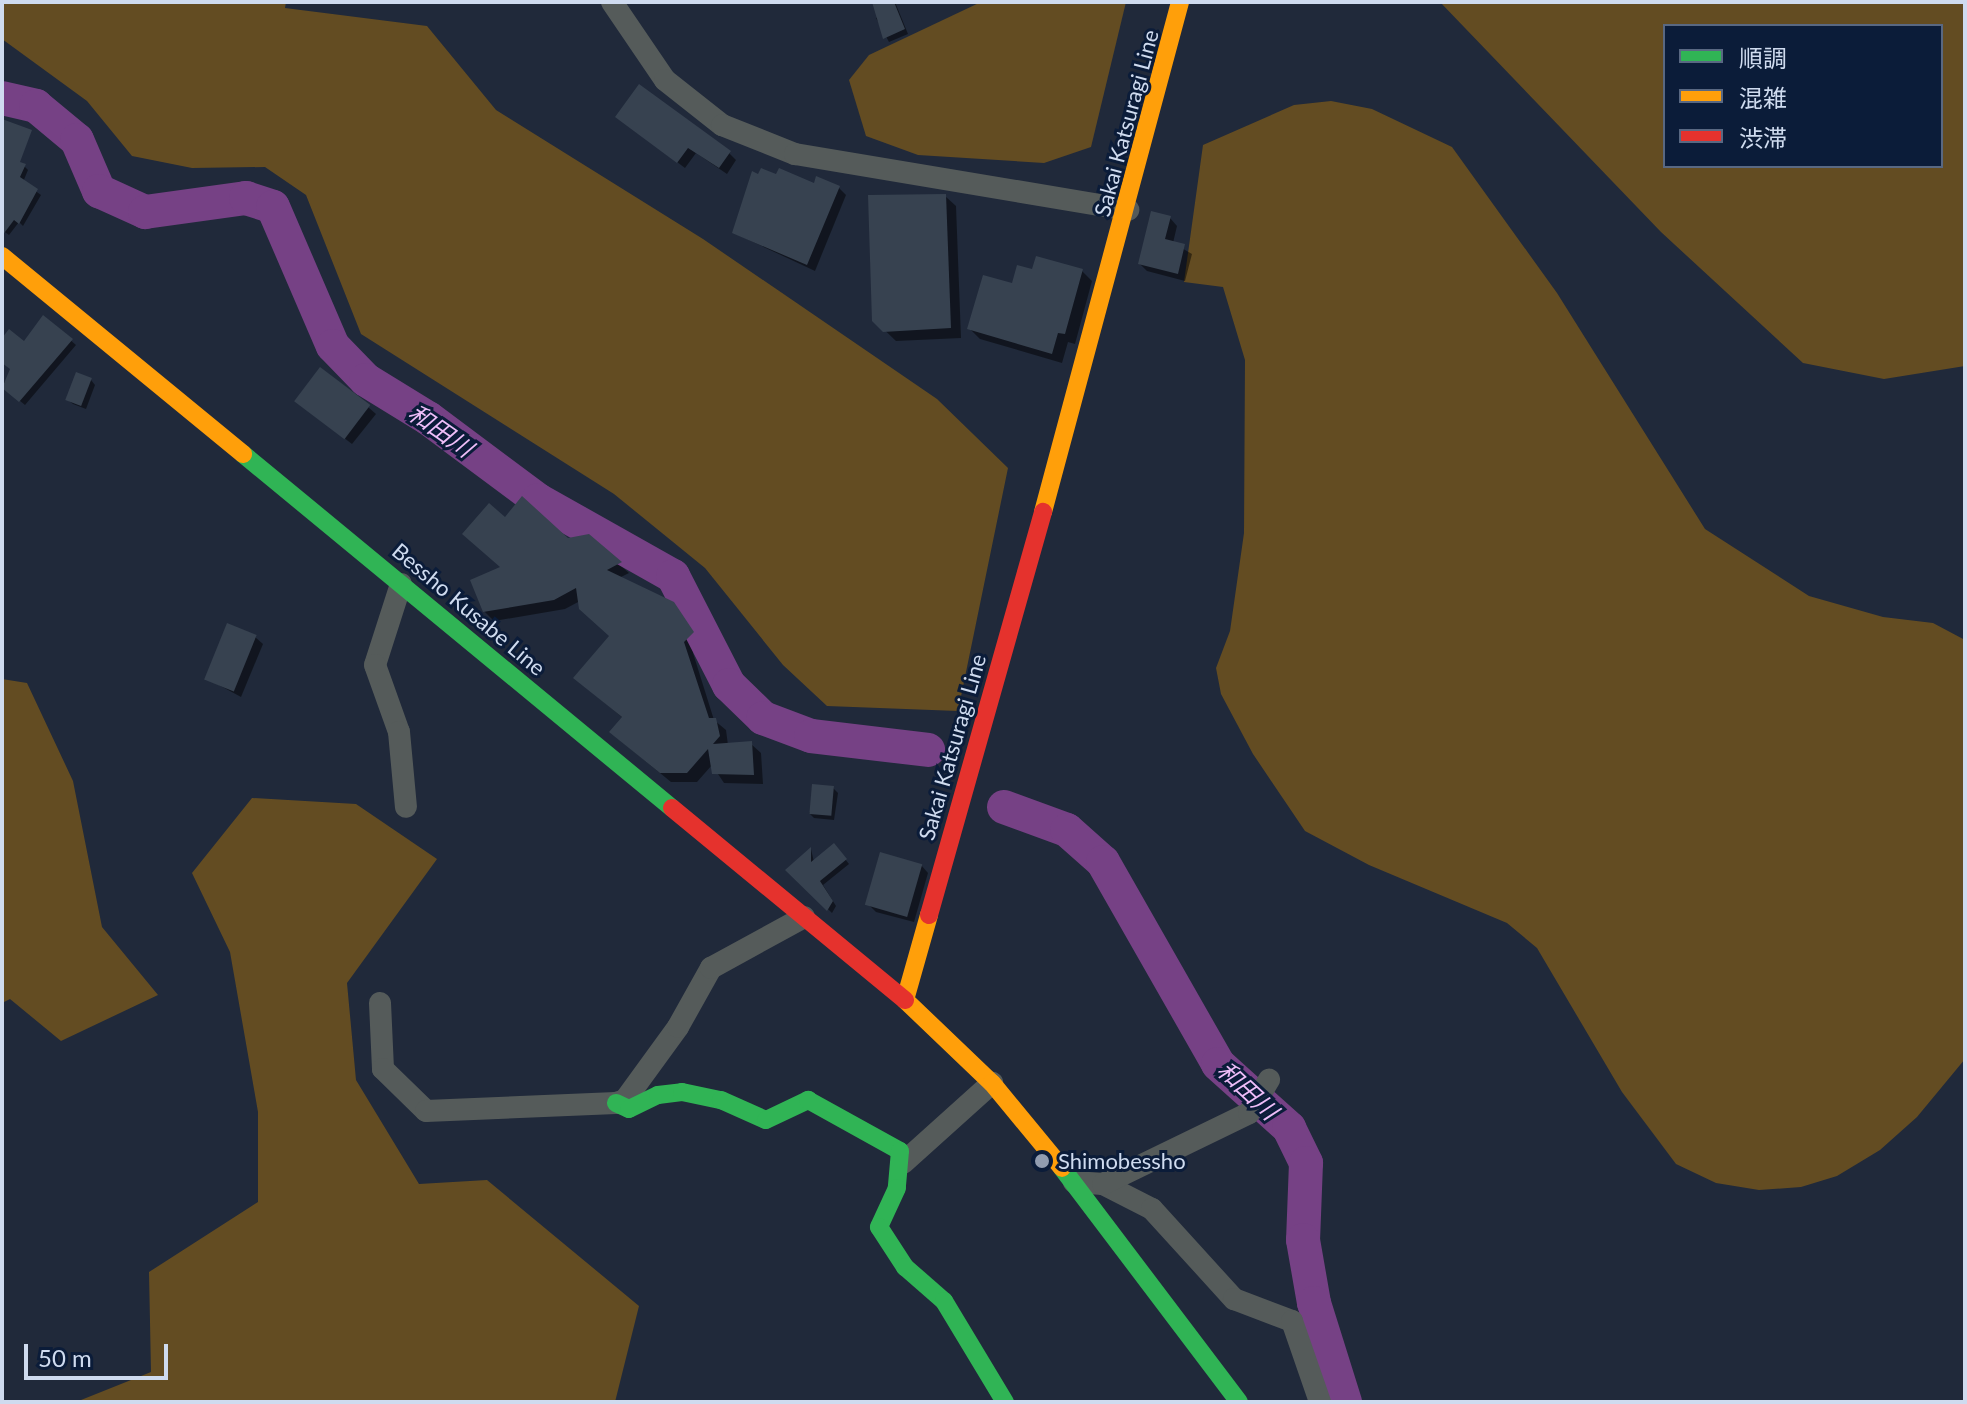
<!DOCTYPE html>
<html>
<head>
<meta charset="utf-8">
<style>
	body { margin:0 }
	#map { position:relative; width:1967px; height:1404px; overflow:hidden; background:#20293a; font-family:Lato,"Noto Sans JP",sans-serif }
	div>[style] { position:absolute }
	.forest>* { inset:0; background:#634c22 }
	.shadow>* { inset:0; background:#0007 }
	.river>* { height:34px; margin:-17px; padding:0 17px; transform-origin:17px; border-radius:17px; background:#764185 }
	.building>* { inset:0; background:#374250; transform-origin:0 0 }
	.street>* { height:22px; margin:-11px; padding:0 11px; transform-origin:11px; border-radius:11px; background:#555b5a }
	.fast>* { height:18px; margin:-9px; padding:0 9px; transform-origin:9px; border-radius:9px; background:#30b455 }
	.slow>* { height:18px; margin:-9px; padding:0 9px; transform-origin:9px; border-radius:9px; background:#ff9f0a }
	.jam>* { height:18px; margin:-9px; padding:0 9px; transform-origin:9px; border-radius:9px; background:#e5322d }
	.dots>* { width:22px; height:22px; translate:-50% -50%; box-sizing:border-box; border:4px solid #0b1c39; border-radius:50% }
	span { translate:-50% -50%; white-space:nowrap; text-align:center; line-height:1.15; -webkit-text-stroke:6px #0b1c39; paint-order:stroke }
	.street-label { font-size:22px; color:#cfdbef }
	.poi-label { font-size:22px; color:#cfdbef }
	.left { translate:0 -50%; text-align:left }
	.water-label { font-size:24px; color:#eebdf8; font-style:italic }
	.frame { position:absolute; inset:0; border:4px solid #cfdbef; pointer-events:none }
	.legend { position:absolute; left:1663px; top:24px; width:280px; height:144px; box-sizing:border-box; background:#0b1c39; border:2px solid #596882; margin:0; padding:10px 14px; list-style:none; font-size:24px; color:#cfdbef }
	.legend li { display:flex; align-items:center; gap:16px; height:40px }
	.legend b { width:40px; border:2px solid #596882 }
	.scale { position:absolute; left:24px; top:1344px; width:144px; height:36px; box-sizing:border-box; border:4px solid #cfdbef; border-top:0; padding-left:10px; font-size:24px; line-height:28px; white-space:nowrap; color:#cfdbef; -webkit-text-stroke:6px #0b1c39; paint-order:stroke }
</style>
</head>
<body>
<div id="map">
	<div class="forest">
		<i style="clip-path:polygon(2px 2px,286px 2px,285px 8px,427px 26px,496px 110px,703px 239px,937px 399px,1008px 468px,958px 711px,827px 706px,783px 665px,705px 568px,614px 494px,361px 334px,306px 195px,265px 167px,192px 168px,132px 156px,87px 101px,2px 39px)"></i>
		<i style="clip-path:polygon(981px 2px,1126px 2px,1091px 147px,1044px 163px,918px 155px,866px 136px,849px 80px,869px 55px)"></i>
		<i style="clip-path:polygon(evenodd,1440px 2px,1965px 2px,1965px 366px,1884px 379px,1803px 363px,1661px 232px,1440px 2px,1941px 26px,1941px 166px,1665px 166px,1665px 26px,1941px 26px)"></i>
		<i style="clip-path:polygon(1331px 101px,1372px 109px,1452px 147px,1557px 293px,1705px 529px,1809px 596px,1883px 617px,1933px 623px,1965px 640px,1965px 1059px,1917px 1117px,1880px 1150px,1837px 1176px,1801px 1187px,1759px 1190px,1716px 1183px,1676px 1164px,1622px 1092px,1537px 948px,1507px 923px,1369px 865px,1305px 831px,1253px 754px,1221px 694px,1216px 668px,1230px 631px,1244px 533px,1245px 360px,1223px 287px,1184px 282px,1203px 145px,1294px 105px)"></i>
		<i style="clip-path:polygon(2px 679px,27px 683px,73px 781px,102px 927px,158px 995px,61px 1041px,10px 999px,2px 1003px)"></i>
		<i style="clip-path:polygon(252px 798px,356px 804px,437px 859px,347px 983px,356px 1080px,419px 1184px,487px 1180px,639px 1306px,615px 1402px,76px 1402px,151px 1372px,149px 1272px,258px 1202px,258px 1112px,230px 952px,192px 873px)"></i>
	</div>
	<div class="shadow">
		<i style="clip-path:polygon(874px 2px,895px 2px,908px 34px,889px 42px,876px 18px,880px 15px)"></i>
		<i style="clip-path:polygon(617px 117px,729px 153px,736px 160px,727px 174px,696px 153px,685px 168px)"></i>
		<i style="clip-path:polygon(24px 166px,28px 170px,23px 182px,41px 195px,23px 226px,19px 222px,9px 235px,2px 230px,2px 172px)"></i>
		<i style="clip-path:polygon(815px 185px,839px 188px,846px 195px,815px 271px,734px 233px)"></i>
		<i style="clip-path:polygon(945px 196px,956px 206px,961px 338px,896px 341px,874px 320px)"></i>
		<i style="clip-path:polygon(1170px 218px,1177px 226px,1173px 243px,1192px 254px,1185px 281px,1147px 271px,1140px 264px)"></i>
		<i style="clip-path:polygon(1082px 271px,1092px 281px,1075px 344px,1068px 342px,1062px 363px,980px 339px,970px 329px,1034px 272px)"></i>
		<i style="clip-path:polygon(44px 317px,76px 345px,25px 405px,2px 386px,12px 370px,2px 361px,2px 341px,24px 343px)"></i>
		<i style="clip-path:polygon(91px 380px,95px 385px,86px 409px,73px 404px,68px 400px)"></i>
		<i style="clip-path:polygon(368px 407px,376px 414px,352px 444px,305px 408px)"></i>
		<i style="clip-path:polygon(505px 520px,567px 540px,588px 537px,629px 573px,619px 578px,673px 604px,684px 614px,702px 643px,693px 653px,714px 720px,726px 730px,728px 745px,751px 744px,761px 753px,763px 784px,724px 783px,712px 765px,697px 782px,671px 782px,621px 741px,623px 718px,575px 678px,611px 636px,580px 601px,565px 609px,494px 621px,484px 611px,503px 568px)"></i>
		<i style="clip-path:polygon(255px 637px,263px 644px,241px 697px,206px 678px)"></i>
		<i style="clip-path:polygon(833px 788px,838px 793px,834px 820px,814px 818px,809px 813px)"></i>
		<i style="clip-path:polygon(811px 849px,814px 862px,837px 849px,849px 864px,823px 885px,836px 906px,832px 913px,788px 870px)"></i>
		<i style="clip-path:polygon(921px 865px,928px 873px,914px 922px,876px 912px,868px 904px)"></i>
	</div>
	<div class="river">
		<i style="left:2px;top:98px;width:35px;rotate:13deg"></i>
		<i style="left:36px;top:106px;width:53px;rotate:39.7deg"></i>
		<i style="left:77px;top:140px;width:56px;rotate:66.7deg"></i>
		<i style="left:99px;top:191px;width:51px;rotate:24.5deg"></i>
		<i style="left:145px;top:212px;width:102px;rotate:-7.9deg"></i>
		<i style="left:246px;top:198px;width:28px;rotate:18deg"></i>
		<i style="left:273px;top:207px;width:151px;rotate:66.7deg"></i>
		<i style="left:333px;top:346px;width:47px;rotate:45.9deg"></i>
		<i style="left:366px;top:380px;width:73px;rotate:31.5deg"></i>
		<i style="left:428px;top:418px;width:137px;rotate:36.7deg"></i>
		<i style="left:538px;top:500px;width:155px;rotate:29.4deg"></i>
		<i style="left:673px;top:576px;width:123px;rotate:62.8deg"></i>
		<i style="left:729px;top:685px;width:47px;rotate:44.1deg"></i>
		<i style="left:763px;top:718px;width:51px;rotate:20.6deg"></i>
		<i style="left:811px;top:736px;width:118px;rotate:6.8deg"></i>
		<i style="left:1004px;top:807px;width:67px;rotate:20.1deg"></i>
		<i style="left:1067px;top:830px;width:48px;rotate:41.6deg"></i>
		<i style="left:1103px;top:862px;width:232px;rotate:60.3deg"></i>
		<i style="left:1218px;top:1064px;width:96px;rotate:42deg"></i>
		<i style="left:1289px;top:1128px;width:39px;rotate:64deg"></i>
		<i style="left:1306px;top:1163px;width:77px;rotate:92.2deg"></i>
		<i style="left:1303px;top:1240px;width:64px;rotate:80.1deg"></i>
		<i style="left:1314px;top:1303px;width:104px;rotate:72.6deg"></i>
	</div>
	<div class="building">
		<i style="clip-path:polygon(872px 2px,894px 2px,905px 29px,883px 39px)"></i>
		<i style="clip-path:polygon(639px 84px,731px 151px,719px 168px,688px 148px,677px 163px,615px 117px)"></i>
		<i style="clip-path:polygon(2px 119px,32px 130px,20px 162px,26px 164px,20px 177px,38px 189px,19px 224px,14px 220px,2px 236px)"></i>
		<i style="clip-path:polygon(761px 168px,776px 174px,779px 168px,814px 183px,816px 176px,840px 186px,807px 265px,732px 233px,752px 171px,758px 174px)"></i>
		<i style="clip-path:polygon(946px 194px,951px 328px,883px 332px,872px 321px,868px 195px)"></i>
		<i style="clip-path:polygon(1151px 211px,1171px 216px,1165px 239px,1185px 244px,1178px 274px,1138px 264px)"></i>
		<i style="clip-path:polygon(1036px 256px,1083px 269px,1065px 334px,1058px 333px,1052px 354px,967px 329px,983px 275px,1012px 283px,1017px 265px,1032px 269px)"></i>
		<i style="clip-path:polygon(43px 315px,73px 339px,19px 402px,2px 388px,10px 369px,2px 363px,2px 338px,9px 329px,24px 341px)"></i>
		<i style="left:320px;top:367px;width:63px;height:43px;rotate:37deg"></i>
		<i style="left:76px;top:372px;width:17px;height:30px;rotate:21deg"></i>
		<i style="clip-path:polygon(522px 496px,568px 538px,589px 534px,622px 562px,607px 570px,674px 602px,694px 632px,684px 642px,709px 718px,716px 718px,720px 736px,713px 744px,752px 741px,754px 775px,712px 774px,708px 749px,687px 773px,660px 773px,609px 732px,622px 717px,573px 678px,609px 636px,579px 609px,576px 588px,554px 600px,483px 612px,470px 580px,500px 567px,462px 534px,489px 503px,505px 517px)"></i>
		<i style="left:227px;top:623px;width:32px;height:61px;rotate:22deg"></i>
		<i style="left:812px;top:784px;width:22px;height:30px;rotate:5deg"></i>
		<i style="clip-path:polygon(834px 843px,847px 859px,820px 881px,833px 901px,827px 911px,785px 870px,811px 847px,811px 862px)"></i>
		<i style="left:880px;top:852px;width:44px;height:55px;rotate:16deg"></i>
	</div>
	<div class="street">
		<i style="left:612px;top:2px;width:94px;rotate:55.8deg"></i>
		<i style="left:665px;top:80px;width:73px;rotate:38.3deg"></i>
		<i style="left:722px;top:125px;width:79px;rotate:21.7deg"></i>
		<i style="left:795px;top:154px;width:338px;rotate:9.5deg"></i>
		<i style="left:401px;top:584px;width:85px;rotate:107.8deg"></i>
		<i style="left:375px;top:665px;width:71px;rotate:70.3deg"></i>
		<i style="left:399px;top:732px;width:75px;rotate:84.7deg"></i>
		<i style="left:380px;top:1003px;width:66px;rotate:87.4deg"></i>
		<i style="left:383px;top:1069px;width:60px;rotate:44.3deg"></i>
		<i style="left:426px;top:1111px;width:190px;rotate:-2.4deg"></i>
		<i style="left:616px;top:1103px;width:9px;rotate:-18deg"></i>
		<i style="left:625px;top:1100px;width:90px;rotate:-54deg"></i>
		<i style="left:678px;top:1027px;width:68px;rotate:-60.8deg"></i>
		<i style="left:711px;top:968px;width:106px;rotate:-28.7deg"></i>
		<i style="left:903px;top:1163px;width:120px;rotate:-42deg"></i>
		<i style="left:1074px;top:1182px;width:29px;rotate:4deg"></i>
		<i style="left:1103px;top:1184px;width:55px;rotate:27deg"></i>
		<i style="left:1152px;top:1209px;width:122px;rotate:47.7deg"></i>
		<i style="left:1234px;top:1299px;width:62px;rotate:20.8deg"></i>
		<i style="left:1292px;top:1321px;width:86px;rotate:70.9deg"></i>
		<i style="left:1103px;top:1184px;width:162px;rotate:-25.9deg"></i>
		<i style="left:1249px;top:1113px;width:39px;rotate:-59deg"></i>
	</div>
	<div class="fast">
		<i style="left:243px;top:454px;width:556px;rotate:39.53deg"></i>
		<i style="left:616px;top:1103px;width:14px;rotate:25deg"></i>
		<i style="left:629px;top:1109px;width:32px;rotate:-26deg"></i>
		<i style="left:658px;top:1095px;width:24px;rotate:-7deg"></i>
		<i style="left:682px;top:1092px;width:40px;rotate:12deg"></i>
		<i style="left:721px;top:1100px;width:49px;rotate:24deg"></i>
		<i style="left:766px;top:1120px;width:47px;rotate:-25.5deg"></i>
		<i style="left:808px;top:1100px;width:105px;rotate:29deg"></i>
		<i style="left:900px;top:1151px;width:37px;rotate:95deg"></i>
		<i style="left:897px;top:1188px;width:43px;rotate:114.8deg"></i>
		<i style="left:879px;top:1227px;width:48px;rotate:57deg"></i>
		<i style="left:905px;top:1267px;width:52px;rotate:41.1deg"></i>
		<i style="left:944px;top:1301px;width:118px;rotate:58.9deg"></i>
		<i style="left:1062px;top:1168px;width:293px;rotate:52.9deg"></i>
	</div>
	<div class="slow">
		<i style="left:2px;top:256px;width:312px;rotate:39.4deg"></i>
		<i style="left:1043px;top:512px;width:528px;rotate:-74.96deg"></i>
		<i style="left:929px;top:915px;width:88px;rotate:105.8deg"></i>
		<i style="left:905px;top:1000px;width:120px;rotate:43.7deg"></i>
		<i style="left:992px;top:1083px;width:110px;rotate:50.5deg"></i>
	</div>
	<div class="jam">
		<i style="left:672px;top:808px;width:302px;rotate:39.5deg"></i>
		<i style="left:929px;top:915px;width:419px;rotate:-74.2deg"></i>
	</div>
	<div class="dots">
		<i style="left:1042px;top:1161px;background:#929db0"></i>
	</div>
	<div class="street-label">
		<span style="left:1126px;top:123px;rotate:-75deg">Sakai Katsuragi Line</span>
		<span style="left:469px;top:609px;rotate:40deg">Bessho Kusabe Line</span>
		<span style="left:952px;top:747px;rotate:-74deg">Sakai Katsuragi Line</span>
	</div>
	<div class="poi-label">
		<span class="left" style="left:1058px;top:1161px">Shimobessho</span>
	</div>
	<div class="water-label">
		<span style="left:441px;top:430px;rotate:35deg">和田川</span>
		<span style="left:1248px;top:1090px;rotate:43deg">和田川</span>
	</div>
	<div class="frame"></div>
	<ul class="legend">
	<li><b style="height:10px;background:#30b455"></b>順調</li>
	<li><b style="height:10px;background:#ff9f0a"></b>混雑</li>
	<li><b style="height:10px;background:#e5322d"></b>渋滞</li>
	</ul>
	<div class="scale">50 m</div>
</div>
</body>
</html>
